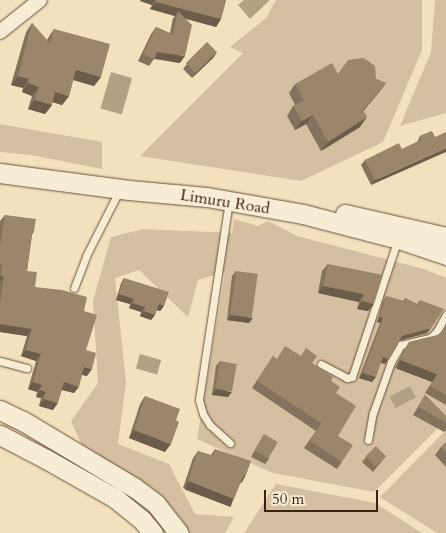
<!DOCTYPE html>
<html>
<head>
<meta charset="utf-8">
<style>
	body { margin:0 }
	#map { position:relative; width:446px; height:533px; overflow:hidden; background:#f3e1bd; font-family:Cardo,serif }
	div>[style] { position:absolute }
	.green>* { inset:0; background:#d4c0a0 }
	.water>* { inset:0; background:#b4a083; transform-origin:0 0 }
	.roads { filter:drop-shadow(0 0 1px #69513d) drop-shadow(0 0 1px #69513d) }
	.service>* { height:7px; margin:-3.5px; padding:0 3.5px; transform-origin:3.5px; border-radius:3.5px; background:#f7ecd4 }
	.minor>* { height:14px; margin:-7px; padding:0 7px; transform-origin:7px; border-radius:7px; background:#f7ecd4 }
	.secondary>* { height:19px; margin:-9.5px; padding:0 9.5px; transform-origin:9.5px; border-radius:9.5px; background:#f7ecd4 }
	.wall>* { inset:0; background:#85725c }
	.shaded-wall>* { inset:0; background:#6c5d4b; transform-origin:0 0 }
	.building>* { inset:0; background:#9b856b; transform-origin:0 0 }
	span { translate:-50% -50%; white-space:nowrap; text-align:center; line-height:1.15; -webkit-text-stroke:4px #f7ecd4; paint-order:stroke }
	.street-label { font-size:16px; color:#3b2112 }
	.scale { position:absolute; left:264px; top:490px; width:114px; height:22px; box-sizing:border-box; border:2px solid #3b2112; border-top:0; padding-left:6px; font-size:15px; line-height:18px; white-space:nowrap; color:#3b2112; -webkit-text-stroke:4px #f7ecd4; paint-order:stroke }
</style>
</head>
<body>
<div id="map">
	<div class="green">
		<i style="clip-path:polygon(276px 0,422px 0,422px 50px,383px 142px,301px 181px,140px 156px,243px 53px,230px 47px,266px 18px)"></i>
		<i style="clip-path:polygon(435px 0,446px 0,446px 113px,400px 126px,431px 52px)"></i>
		<i style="clip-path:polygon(0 124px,102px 142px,102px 169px,31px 155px,0 152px)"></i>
		<i style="clip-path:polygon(234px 219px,258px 226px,268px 221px,297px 236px,424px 269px,446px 278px,446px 420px,374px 492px,273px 473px,197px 439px,225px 272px,198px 280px,188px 317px,139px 270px,115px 278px,126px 382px,118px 444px,169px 464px,195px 514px,234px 517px,225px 533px,183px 533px,95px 475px,71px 421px,98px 383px,93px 301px,111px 237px,143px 229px,232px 233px)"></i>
		<i style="clip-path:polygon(446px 430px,446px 533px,437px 533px,380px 497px)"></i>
		<i style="clip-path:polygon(276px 484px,375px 503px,422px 533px,244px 533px)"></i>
	</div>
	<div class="water">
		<i style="clip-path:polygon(244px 0,270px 0,250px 19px,238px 5px)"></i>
		<i style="left:111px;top:72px;width:22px;height:38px;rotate:16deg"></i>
		<i style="left:140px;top:354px;width:22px;height:15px;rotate:16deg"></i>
		<i style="left:410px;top:386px;width:13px;height:23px;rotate:63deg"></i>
	</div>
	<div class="roads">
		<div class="service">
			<i style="left:229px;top:201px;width:201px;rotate:98.6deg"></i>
			<i style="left:199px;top:400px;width:15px;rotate:74deg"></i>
			<i style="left:203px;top:414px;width:13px;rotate:58deg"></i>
			<i style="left:210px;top:425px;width:27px;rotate:42deg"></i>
			<i style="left:74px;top:288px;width:34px;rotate:-69deg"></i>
			<i style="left:86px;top:256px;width:73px;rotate:-63.1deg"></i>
			<i style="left:0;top:361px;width:28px;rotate:15deg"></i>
			<i style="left:321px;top:364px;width:30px;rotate:28deg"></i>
			<i style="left:347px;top:378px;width:5px;rotate:-11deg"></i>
			<i style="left:352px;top:377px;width:145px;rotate:-71.6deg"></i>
			<i style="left:368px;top:440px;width:27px;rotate:-80deg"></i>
			<i style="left:373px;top:413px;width:54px;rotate:-70.6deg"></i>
			<i style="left:391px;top:362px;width:20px;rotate:-60deg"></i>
			<i style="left:401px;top:345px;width:30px;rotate:-14deg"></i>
			<i style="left:430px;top:338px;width:10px;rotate:-45deg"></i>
			<i style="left:437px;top:331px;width:18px;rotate:-61deg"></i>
		</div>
		<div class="minor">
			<i style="left:0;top:32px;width:51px;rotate:-38.7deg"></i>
		</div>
		<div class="secondary">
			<i style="left:0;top:173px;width:130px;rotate:7.5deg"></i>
			<i style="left:129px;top:190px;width:78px;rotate:5.1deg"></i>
			<i style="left:207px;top:197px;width:97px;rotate:10deg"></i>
			<i style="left:303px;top:214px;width:99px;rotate:14.6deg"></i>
			<i style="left:399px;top:239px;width:50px;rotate:18.8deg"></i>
			<i style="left:345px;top:214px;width:104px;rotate:12.8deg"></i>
			<i style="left:0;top:410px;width:25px;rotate:26deg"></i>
			<i style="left:23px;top:421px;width:131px;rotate:30.9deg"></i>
			<i style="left:135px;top:488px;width:26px;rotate:37deg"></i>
			<i style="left:156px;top:504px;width:37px;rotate:52deg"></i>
			<i style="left:0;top:435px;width:52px;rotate:27.6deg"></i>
			<i style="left:46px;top:459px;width:79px;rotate:29.5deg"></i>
			<i style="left:115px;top:498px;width:35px;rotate:39deg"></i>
			<i style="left:142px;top:520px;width:17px;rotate:50deg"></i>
		</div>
	</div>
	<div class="wall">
		<i style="clip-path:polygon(141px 0,226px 0,221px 19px,216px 27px,186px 19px,180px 63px,154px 59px,149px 66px,138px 61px,151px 34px,156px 27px,170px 33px,173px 18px,175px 16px,150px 9px,152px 5px,140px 1px)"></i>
		<i style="clip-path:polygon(32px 23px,47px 40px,48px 38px,54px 29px,101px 77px,94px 86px,73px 80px,69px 96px,62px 105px,52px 102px,52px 105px,45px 114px,28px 109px,32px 96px,22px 92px,23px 88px,11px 85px,26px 32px)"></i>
		<i style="clip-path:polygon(217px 52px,213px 58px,192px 78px,183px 69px,187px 64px)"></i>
		<i style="clip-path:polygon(338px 74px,376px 79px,386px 83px,379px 92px,363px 111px,360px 127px,321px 151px,306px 124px,295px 130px,287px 116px,293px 106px,295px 105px,289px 93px,295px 84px)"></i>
		<i style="clip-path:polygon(432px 131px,371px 185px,361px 165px,365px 160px,402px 149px,417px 142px,420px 136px)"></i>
		<i style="clip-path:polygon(5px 215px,34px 231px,32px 235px,27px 271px,35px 287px,84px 311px,86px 350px,87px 376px,82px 375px,74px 393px,62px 390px,53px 410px,39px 406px,41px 398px,36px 397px,37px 392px,28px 389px,36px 361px,21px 356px,27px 336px,0 332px,0 221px)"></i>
		<i style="clip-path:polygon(328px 264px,374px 304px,368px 311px,357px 309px,359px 302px,318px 293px,322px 271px)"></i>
		<i style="clip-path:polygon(236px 271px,249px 323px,227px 320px,232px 276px)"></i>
		<i style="clip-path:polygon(124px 278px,164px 306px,160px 311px,157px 310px,155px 315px,151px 320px,140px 316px,141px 312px,129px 308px,130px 304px,116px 300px,121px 283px)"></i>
		<i style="clip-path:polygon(386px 296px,403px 301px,405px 298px,417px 304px,420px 300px,427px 333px,399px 340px,385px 364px,381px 363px,372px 382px,359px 378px,380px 323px,377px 322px,383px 301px)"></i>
		<i style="clip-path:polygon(446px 326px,446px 405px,425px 393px,432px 382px,395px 368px,404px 350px,409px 342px,438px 335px,444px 329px)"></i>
		<i style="clip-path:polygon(273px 356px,276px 359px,312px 363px,331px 381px,336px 393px,338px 436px,342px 462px,337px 469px,304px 448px,316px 431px,252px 388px)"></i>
		<i style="clip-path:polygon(220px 361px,228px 397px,212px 395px,216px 366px)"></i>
		<i style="clip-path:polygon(425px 395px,446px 416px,446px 430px,444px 432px,413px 415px)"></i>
		<i style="clip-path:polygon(145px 396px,165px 452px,129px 438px,140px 404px)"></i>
		<i style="clip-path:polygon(264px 434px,269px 459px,265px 464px,251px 457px)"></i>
		<i style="clip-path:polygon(446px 442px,446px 467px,435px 455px,441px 447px)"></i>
		<i style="clip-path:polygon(215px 449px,241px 482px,229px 506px,183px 488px,193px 458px,198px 451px,211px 455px)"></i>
		<i style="clip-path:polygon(386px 456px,373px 472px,362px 462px,366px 457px)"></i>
	</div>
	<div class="shaded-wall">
		<i style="clip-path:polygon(141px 0,155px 0,152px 5px,140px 1px)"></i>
		<i style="clip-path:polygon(156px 2px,221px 19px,216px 27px,177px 16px,178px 11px,175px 16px,150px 9px)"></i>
		<i style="clip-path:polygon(157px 52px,185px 56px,180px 63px,153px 58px)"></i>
		<i style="clip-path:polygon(217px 52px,213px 58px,192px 78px,196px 73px)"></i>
		<i style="clip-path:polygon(76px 70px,101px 77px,94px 86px,70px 79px)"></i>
		<i style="clip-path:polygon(18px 76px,29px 79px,23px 88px,11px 85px)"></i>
		<i style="clip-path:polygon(28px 83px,39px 87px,32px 96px,22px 92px)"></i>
		<i style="clip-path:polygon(386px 83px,379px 92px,356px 120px,363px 110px)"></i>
		<i style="clip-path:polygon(55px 92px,69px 96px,62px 105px,49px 101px)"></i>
		<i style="clip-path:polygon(35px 100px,52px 105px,45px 114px,28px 109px)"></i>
		<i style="clip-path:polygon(313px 115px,306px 124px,295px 130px,302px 121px)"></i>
		<i style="clip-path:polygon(367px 117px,360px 127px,321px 151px,328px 142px)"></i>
		<i style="clip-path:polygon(446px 148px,446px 152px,371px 185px,375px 180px)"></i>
		<i style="clip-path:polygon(1px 276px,4px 277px,0 282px,0 278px)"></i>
		<i style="clip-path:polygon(323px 286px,364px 294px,359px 302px,318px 293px)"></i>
		<i style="clip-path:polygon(119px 294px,134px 299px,130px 304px,116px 300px)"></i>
		<i style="clip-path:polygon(362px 301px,374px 304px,368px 311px,357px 309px)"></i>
		<i style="clip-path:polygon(133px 303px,145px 307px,141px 312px,129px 308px)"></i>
		<i style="clip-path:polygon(159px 304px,164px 306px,160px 311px,155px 309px)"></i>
		<i style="clip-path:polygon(144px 311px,155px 315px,151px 320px,140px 316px)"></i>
		<i style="clip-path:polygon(231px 315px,253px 318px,249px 323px,227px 320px)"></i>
		<i style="clip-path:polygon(380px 317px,383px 318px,380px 323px,377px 322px)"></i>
		<i style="clip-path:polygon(0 324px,32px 329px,27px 336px,0 332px)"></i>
		<i style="clip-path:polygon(431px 328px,427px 333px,398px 341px,402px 336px)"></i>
		<i style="clip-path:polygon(26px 350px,41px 354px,36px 361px,21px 356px)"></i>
		<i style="clip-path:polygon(383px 357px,388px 359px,385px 364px,380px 362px)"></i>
		<i style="left:400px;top:360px;width:40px;height:9px;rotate:21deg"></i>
		<i style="clip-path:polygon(84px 367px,92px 369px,87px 376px,80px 374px)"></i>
		<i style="clip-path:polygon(363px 373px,376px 377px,372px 382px,359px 378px)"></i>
		<i style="clip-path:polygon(33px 382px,42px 385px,37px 392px,28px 389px)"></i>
		<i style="clip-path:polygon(64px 382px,79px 387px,74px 393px,59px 389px)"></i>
		<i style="clip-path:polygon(216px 389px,232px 392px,228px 397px,212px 395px)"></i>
		<i style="clip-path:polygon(40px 390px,46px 392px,41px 398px,36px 397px)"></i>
		<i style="clip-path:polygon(44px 399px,58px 403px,53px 410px,39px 406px)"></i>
		<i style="clip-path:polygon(134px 430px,171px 444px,165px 452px,129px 438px)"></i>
		<i style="left:244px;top:474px;width:2px;height:9px;rotate:27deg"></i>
		<i style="left:188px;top:481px;width:49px;height:9px;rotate:21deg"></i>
	</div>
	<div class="building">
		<i style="clip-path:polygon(156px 0,226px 0,221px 19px,156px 2px)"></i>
		<i style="clip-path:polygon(178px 11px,192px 25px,185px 56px,157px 52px,154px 59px,143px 54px,156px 27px,173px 35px)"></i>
		<i style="clip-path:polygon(32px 23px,50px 44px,54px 29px,110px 44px,101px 77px,76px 70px,69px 96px,55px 92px,52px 105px,35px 100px,39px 87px,28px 83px,29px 79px,18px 76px)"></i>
		<i style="left:207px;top:42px;width:14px;height:30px;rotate:45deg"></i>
		<i style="clip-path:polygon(364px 58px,375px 66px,376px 79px,386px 83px,363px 110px,367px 117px,328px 142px,313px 115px,302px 121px,293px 106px,304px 100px,295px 84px,332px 63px,338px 74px,348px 60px)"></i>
		<i style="clip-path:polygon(432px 131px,435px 137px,446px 132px,446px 148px,375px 180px,365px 160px,399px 143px,402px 149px,421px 140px,420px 136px)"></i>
		<i style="clip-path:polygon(5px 215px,36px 219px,34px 231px,32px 231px,27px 271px,37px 272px,35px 287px,62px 290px,87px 297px,84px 311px,97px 315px,86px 350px,96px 353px,92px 369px,84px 367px,79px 387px,64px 382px,58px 403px,44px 399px,46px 392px,40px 390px,42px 385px,33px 382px,41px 354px,26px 350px,32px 329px,0 324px,0 304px,4px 277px,1px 276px,2px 264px,0 264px,0 247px)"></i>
		<i style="clip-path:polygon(328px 264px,383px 275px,374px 304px,362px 301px,364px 294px,323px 286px)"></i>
		<i style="left:236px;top:271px;width:22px;height:44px;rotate:8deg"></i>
		<i style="clip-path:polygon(124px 278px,169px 292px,164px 306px,159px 304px,155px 315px,144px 311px,145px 307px,133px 303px,134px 299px,119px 294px)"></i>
		<i style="clip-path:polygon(386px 296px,404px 301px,405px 298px,418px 305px,420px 300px,444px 309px,431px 328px,402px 336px,388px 359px,383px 357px,376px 377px,363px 373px,383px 318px,380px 317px)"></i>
		<i style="clip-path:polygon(446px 327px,446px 395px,430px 386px,437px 374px,400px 360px,409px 342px,438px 335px)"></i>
		<i style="clip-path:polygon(285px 346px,301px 356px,306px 348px,317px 356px,312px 363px,333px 377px,331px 381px,340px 387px,336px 393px,356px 406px,338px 436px,353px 445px,342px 462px,310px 441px,321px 423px,257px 381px,273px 356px,277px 359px)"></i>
		<i style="left:220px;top:361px;width:17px;height:28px;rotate:10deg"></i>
		<i style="clip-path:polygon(425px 395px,446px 416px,446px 423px,418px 407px)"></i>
		<i style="clip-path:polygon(145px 396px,180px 409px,176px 420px,179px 422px,171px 444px,134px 430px)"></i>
		<i style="left:264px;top:434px;width:16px;height:19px;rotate:30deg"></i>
		<i style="clip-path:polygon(446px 442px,446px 452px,441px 447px)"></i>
		<i style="left:376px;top:446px;width:14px;height:15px;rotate:45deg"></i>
		<i style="clip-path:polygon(215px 449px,251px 461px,246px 475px,244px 474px,234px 499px,188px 481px,198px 451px,213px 456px)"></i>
	</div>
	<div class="street-label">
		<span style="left:225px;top:202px;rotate:9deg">Limuru Road</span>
	</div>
	<div class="scale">50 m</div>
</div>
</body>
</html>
